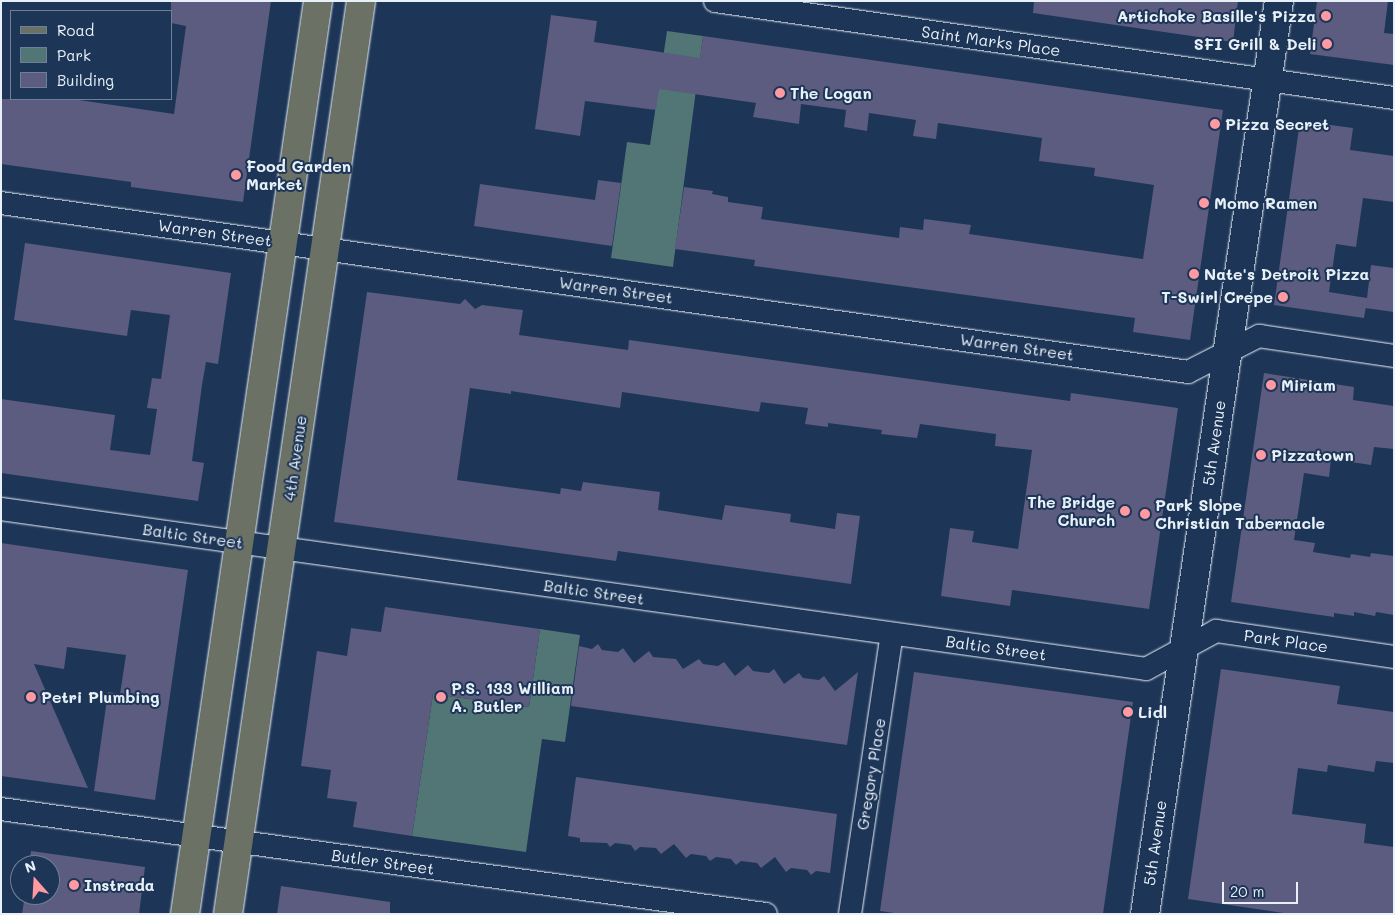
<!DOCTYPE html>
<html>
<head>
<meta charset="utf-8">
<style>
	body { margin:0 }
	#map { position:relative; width:1395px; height:915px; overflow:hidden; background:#1d3557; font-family:Mali,sans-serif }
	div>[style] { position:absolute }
	.green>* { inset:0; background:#527576 }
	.building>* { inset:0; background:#5b5c7f }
	.roads { filter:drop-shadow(0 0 1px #e8f1f8) drop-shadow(0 0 1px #e8f1f8) }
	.minor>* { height:22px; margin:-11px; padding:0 11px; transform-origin:11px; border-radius:11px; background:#1d3557 }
	.tertiary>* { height:28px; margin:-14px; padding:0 14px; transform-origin:14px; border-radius:14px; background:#1d3557 }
	.primary>* { height:28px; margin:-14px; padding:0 14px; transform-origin:14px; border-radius:14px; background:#6b7165 }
	.dots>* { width:14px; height:14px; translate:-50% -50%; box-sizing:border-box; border:2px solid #1d3557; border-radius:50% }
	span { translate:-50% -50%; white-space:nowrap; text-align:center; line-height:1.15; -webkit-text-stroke:4px #1d3557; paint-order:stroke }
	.poi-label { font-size:16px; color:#e8f1f8; font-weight:700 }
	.right { translate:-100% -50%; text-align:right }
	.left { translate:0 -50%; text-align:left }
	.street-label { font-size:16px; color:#e8f1f8 }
	.frame { position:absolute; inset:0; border:2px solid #e8f1f8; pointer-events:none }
	.legend { position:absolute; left:10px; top:10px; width:162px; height:90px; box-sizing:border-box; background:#1d3557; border:1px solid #6e8097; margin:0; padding:6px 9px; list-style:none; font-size:15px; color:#e8f1f8 }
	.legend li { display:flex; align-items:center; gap:10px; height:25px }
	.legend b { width:25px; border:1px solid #6e8097 }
	.north { position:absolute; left:10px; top:855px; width:50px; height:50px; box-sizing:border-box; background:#1d3557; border:1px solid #6e8097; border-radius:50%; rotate:341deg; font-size:14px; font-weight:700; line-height:20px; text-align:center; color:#e8f1f8 }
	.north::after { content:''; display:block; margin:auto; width:18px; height:22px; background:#ff9aa2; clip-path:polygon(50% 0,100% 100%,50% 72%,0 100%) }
	.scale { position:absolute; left:1222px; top:882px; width:76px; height:22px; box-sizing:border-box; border:2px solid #e8f1f8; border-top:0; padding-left:6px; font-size:15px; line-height:18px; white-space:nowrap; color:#e8f1f8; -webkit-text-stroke:4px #1d3557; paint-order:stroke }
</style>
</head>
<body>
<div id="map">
	<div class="green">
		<i style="clip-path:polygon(667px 31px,703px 36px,673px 267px,611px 258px,627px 142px,650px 145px)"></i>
		<i style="clip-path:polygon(540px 629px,580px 635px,565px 742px,542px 739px,526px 852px,412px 836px,433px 694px,529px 707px)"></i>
	</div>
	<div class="building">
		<i style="clip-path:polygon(171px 1px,271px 1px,243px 202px,131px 187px,131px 182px,1px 164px,1px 99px,72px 99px,174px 114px,186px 26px,171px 23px)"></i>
		<i style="clip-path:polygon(1034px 1px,1238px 1px,1233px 42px,1033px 13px)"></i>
		<i style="clip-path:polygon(1317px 1px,1388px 1px,1384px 33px,1394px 34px,1394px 65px,1310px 54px)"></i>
		<i style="clip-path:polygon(551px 15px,597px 21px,594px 42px,700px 58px,703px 36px,1223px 110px,1190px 340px,1133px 332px,1135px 318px,754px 266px,755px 260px,675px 249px,684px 187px,713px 191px,712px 194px,728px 197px,728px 202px,763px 207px,761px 219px,899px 238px,900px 227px,923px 230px,924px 219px,971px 225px,969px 234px,1143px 259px,1154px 185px,1094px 176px,1095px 168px,1039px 161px,1042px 138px,938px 123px,936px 139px,913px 136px,916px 120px,869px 113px,867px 131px,844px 127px,846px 110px,801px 104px,799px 124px,753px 117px,756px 103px,659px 89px,656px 110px,585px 101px,580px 136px,535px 129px)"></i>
		<i style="clip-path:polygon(1300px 121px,1353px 128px,1350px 150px,1394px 156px,1394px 202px,1363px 198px,1356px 247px,1336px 244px,1329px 292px,1367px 298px,1371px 265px,1394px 268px,1394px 312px,1365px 308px,1366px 306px,1364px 318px,1274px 305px)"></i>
		<i style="clip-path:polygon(598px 180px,621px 183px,612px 246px,474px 226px,480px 184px,595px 200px)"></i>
		<i style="clip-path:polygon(25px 243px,231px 273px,218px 364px,206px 362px,202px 385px,192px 461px,204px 463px,198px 501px,1px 473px,1px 399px,115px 415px,110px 450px,150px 455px,157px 409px,147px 408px,152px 378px,161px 379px,170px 315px,131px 310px,127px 336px,14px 320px)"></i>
		<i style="clip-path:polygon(367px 292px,460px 304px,465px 299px,475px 309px,482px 305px,523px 310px,519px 335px,541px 338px,628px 350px,629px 340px,1070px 401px,1071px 393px,1178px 408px,1149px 609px,1012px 590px,1010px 606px,941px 596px,950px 528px,974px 531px,972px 542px,1018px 549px,1032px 450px,995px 446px,996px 434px,920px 424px,917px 438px,881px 434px,882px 430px,828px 423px,828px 427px,805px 424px,808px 408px,761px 402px,759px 412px,622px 392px,620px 408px,511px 391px,511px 394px,470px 388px,457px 480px,560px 494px,561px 488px,581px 491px,583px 482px,660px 492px,658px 510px,722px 520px,725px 505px,791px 514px,790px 522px,835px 529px,837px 513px,860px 516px,851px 584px,618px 551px,616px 561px,334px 522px)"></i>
		<i style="clip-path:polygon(1264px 373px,1354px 387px,1353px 400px,1394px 406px,1394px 449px,1374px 447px,1371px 465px,1331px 459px,1329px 477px,1304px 473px,1294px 540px,1315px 543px,1313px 552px,1350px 558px,1351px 554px,1370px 557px,1371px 553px,1394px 556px,1394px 615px,1376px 612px,1375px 616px,1354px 612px,1354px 616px,1334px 613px,1334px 617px,1231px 602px)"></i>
		<i style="clip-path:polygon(1px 543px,188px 570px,155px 800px,94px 791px,108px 692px,120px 694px,126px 655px,67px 647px,64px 669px,34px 664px,88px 788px,1px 776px)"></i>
		<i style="clip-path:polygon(385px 607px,540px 629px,529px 707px,433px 694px,412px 836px,353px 827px,357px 802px,327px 798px,331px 770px,301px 766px,317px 651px,347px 656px,351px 628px,381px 632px)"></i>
		<i style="clip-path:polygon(598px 644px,602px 650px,618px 652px,623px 648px,634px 663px,649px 651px,653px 657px,676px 659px,683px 669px,699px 659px,703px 664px,718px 666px,724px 662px,735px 676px,748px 665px,753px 671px,769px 673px,774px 669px,784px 684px,799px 673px,803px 678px,819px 680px,824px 676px,835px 691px,858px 672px,847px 745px,571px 706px,579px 646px,592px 649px)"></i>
		<i style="clip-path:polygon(1221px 669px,1340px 686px,1337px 704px,1394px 712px,1394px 763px,1376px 761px,1374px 772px,1328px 765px,1327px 772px,1298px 768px,1292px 814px,1366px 824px,1364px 843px,1394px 847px,1394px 914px,1290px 914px,1188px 899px)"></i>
		<i style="clip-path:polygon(914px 672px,1133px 702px,1103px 914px,901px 914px,880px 911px)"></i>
		<i style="clip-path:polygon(576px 777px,837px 814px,830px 873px,816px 871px,811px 875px,807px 870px,791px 868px,786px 872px,775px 857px,761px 868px,757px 863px,741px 861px,736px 865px,731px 859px,716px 857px,710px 861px,706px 856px,691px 854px,686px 858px,674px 844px,661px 854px,656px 848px,640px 847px,635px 851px,631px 845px,615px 843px,610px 847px,607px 843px,580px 842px,580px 838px,568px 836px)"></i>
		<i style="clip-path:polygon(31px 851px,145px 867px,139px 914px,22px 914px,25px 895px,50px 895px,50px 865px,29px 865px)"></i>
		<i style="clip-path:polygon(281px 886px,390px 902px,390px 914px,277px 914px)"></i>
	</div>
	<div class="roads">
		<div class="minor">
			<i style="left:715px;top:1px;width:686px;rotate:8.13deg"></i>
			<i style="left:1px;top:203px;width:1199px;rotate:8.1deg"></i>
			<i style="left:1188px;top:372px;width:80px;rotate:-26.9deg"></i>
			<i style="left:1259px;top:336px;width:136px;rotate:8.4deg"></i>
			<i style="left:1px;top:509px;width:1156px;rotate:7.95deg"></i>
			<i style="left:1146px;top:669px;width:80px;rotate:-28.5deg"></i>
			<i style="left:1216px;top:631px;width:180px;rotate:8.3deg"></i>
			<i style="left:1px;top:809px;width:772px;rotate:7.82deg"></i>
			<i style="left:850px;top:914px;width:283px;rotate:-81.5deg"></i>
		</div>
		<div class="tertiary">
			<i style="left:1145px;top:914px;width:923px;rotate:-81.65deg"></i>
		</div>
		<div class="primary">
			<i style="left:185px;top:914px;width:923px;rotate:-81.71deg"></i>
			<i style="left:228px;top:914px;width:923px;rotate:-81.71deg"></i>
		</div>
	</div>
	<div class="dots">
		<i style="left:1326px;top:16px;background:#ff9aa2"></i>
		<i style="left:1327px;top:44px;background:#ff9aa2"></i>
		<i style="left:780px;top:93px;background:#ff9aa2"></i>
		<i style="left:1215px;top:124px;background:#ff9aa2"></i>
		<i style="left:236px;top:175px;background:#ff9aa2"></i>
		<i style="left:1204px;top:203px;background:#ff9aa2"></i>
		<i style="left:1194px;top:274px;background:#ff9aa2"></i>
		<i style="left:1283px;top:297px;background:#ff9aa2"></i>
		<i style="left:1271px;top:385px;background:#ff9aa2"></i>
		<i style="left:1261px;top:455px;background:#ff9aa2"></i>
		<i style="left:1125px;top:511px;background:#ff9aa2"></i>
		<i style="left:1145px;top:514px;background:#ff9aa2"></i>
		<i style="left:31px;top:697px;background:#ff9aa2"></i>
		<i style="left:441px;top:697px;background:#ff9aa2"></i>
		<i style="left:1128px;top:712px;background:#ff9aa2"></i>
		<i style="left:74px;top:885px;background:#ff9aa2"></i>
	</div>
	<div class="poi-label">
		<span class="right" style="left:1316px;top:16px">Artichoke Basille's Pizza</span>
		<span class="right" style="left:1317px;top:44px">SFI Grill &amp; Deli</span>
		<span class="left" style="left:790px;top:93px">The Logan</span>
		<span class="left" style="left:1225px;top:124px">Pizza Secret</span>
		<span class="left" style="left:246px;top:175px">Food Garden<br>Market</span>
		<span class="left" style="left:1214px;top:203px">Momo Ramen</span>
		<span class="left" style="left:1204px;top:274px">Nate's Detroit Pizza</span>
		<span class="right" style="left:1273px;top:297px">T-Swirl Crepe</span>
		<span class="left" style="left:1281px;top:385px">Miriam</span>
		<span class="left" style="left:1271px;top:455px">Pizzatown</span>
		<span class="right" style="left:1115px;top:511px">The Bridge<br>Church</span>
		<span class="left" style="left:1155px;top:514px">Park Slope<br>Christian Tabernacle</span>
		<span class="left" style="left:451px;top:697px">P.S. 133 William<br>A. Butler</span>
		<span class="left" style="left:41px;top:697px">Petri Plumbing</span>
		<span class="left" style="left:1138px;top:712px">Lidl</span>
		<span class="left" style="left:84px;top:885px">Instrada</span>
	</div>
	<div class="street-label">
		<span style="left:991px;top:41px;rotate:8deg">Saint Marks Place</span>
		<span style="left:215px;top:233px;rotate:8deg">Warren Street</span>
		<span style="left:616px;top:290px;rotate:8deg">Warren Street</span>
		<span style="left:1017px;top:347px;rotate:8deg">Warren Street</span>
		<span style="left:1214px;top:443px;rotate:-82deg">5th Avenue</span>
		<span style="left:295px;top:458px;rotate:-82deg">4th Avenue</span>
		<span style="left:193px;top:536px;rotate:8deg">Baltic Street</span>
		<span style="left:594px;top:592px;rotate:8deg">Baltic Street</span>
		<span style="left:1286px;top:641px;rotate:8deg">Park Place</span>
		<span style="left:996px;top:648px;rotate:8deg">Baltic Street</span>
		<span style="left:871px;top:774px;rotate:-81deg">Gregory Place</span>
		<span style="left:1155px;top:843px;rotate:-82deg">5th Avenue</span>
		<span style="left:383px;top:862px;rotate:8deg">Butler Street</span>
	</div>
	<div class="frame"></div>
	<ul class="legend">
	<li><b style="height:6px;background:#6b7165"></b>Road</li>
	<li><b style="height:14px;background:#527576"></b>Park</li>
	<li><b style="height:14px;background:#5b5c7f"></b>Building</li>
	</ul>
	<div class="north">N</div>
	<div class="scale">20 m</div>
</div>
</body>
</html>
